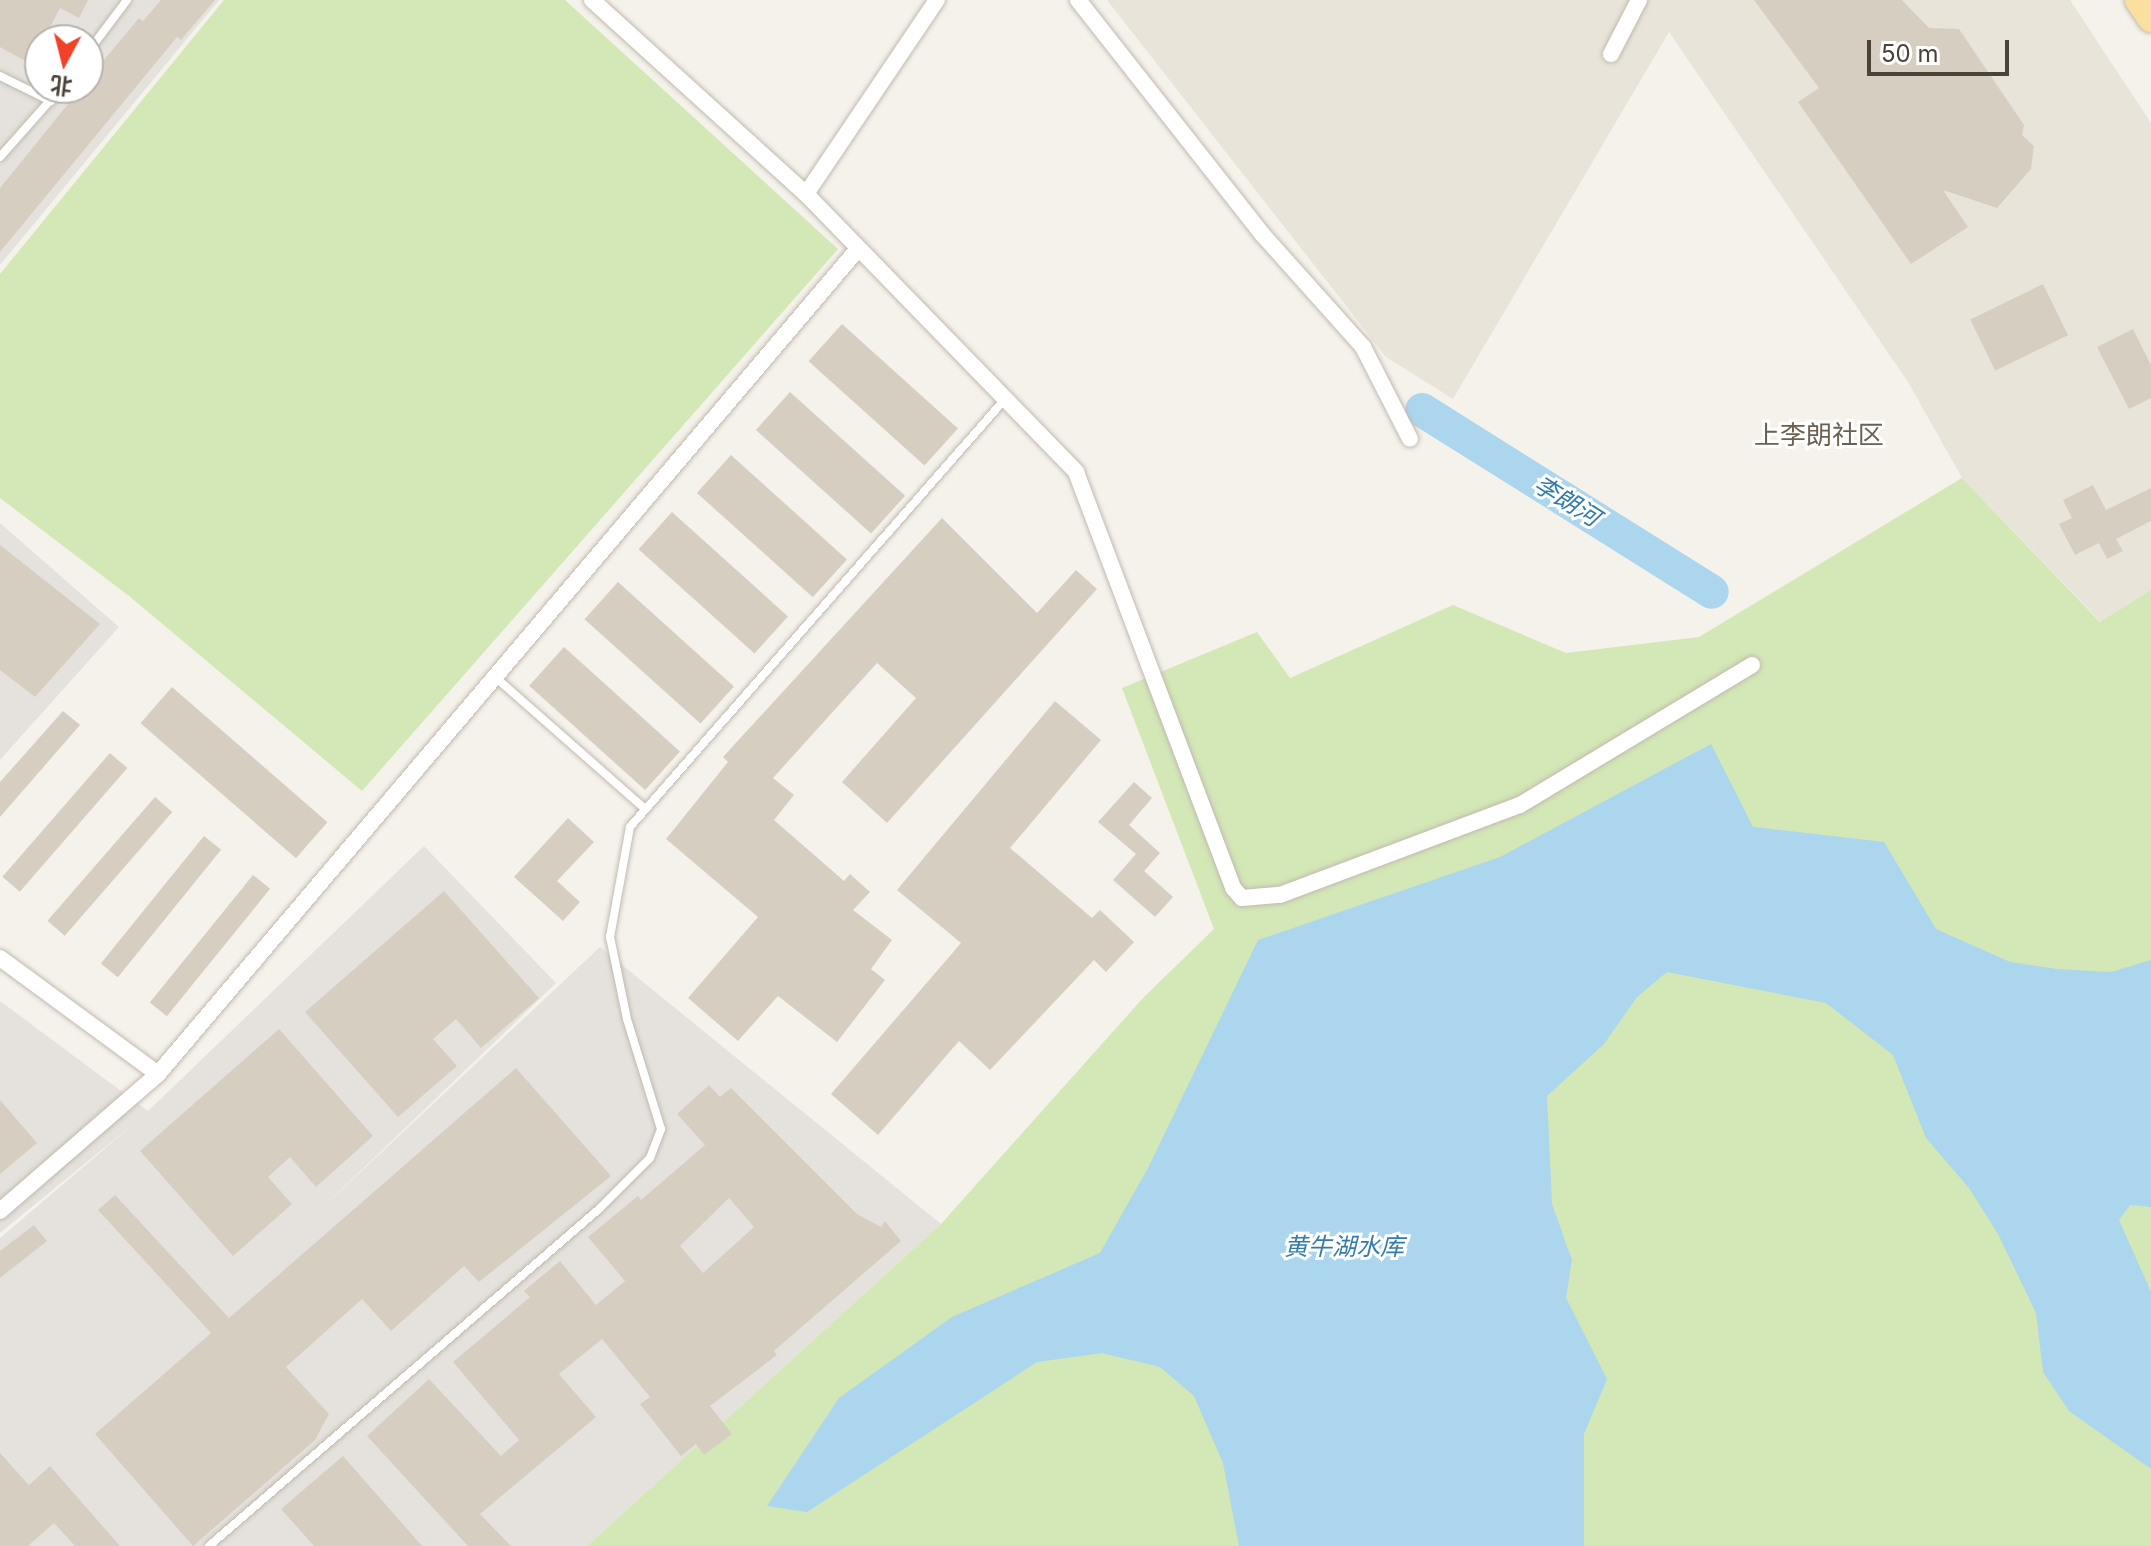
<!DOCTYPE html>
<html>
<head>
<meta charset="utf-8">
<style>
	body { margin:0 }
	#map { position:relative; width:2151px; height:1546px; overflow:hidden; background:#f5f2ec; font-family:Inter,"Noto Sans SC",sans-serif }
	div>[style] { position:absolute }
	.residential>* { inset:0; background:#e9e4da }
	.industrial>* { inset:0; background:#e5e2dd }
	.green>* { inset:0; background:#d3e7b7 }
	.water>* { inset:0; background:#acd5ee }
	.river>* { height:34px; margin:-17px; padding:0 17px; transform-origin:17px; border-radius:17px; background:#acd5ee }
	.building>* { inset:0; background:#d7cec2; transform-origin:0 0 }
	.roads { filter:drop-shadow(0 0 2px #c1baaf) drop-shadow(0 0 2px #c1baaf) }
	.lane>* { height:8px; margin:-4px; padding:0 4px; transform-origin:4px; border-radius:4px; background:#fff }
	.street>* { height:16px; margin:-8px; padding:0 8px; transform-origin:8px; border-radius:8px; background:#fff }
	.primary>* { height:26px; margin:-13px; padding:0 13px; transform-origin:13px; border-radius:13px; background:#fadfa0 }
	span { translate:-50% -50%; white-space:nowrap; text-align:center; line-height:1.15; -webkit-text-stroke:6px #fff; paint-order:stroke }
	.water-label { font-size:24px; color:#347bab; font-style:italic }
	.quarter-label { font-size:26px; color:#6c6151 }
	.north { position:absolute; left:24px; top:24px; width:80px; height:80px; box-sizing:border-box; background:#fff; border:2px solid #b7b4b0; border-radius:50%; rotate:187deg; font-size:22px; font-weight:700; line-height:32px; text-align:center; color:#4a433a }
	.north::after { content:''; display:block; margin:auto; width:28px; height:36px; background:#f14127; clip-path:polygon(50% 0,100% 100%,50% 72%,0 100%) }
	.scale { position:absolute; left:1867px; top:40px; width:142px; height:36px; box-sizing:border-box; border:4px solid #4a433a; border-top:0; padding-left:10px; font-size:24px; line-height:28px; white-space:nowrap; color:#4a433a; -webkit-text-stroke:6px #fff; paint-order:stroke }
</style>
</head>
<body>
<div id="map">
	<div class="residential">
		<i style="clip-path:polygon(1107px 0,2070px 0,2151px 123px,2151px 590px,2101px 622px,1962px 478px,1908px 382px,1669px 32px,1453px 399px,1386px 357px)"></i>
	</div>
	<div class="industrial">
		<i style="clip-path:polygon(evenodd,0 0,219px 0,0 265px,0 0,40px 40px,88px 40px,88px 88px,40px 88px,40px 40px)"></i>
		<i style="clip-path:polygon(0 523px,119px 627px,0 760px)"></i>
		<i style="clip-path:polygon(424px 846px,556px 983px,318px 1212px,600px 947px,941px 1224px,587px 1546px,0 1546px,0 1238px,136px 1122px,0 1233px,0 1001px,148px 1111px)"></i>
	</div>
	<div class="green">
		<i style="clip-path:polygon(224px 0,565px 0,838px 249px,362px 791px,129px 596px,0 498px,0 274px)"></i>
		<i style="clip-path:polygon(1962px 478px,2100px 622px,2151px 590px,2151px 1546px,587px 1546px,941px 1224px,1143px 998px,1214px 929px,1122px 688px,1257px 632px,1290px 678px,1453px 605px,1566px 653px,1699px 637px)"></i>
	</div>
	<div class="water">
		<i style="clip-path:polygon(1711px 744px,1753px 827px,1884px 842px,1936px 929px,2010px 962px,2057px 969px,2111px 972px,2151px 960px,2151px 1207px,2130px 1205px,2119px 1220px,2151px 1292px,2151px 1469px,2069px 1411px,2043px 1372px,2036px 1313px,1998px 1234px,1969px 1188px,1926px 1138px,1893px 1055px,1826px 1003px,1667px 972px,1637px 997px,1604px 1044px,1547px 1096px,1552px 1204px,1572px 1260px,1566px 1298px,1607px 1379px,1584px 1434px,1584px 1546px,1239px 1546px,1223px 1463px,1194px 1396px,1160px 1367px,1102px 1353px,1037px 1362px,807px 1512px,767px 1506px,839px 1398px,952px 1317px,1100px 1253px,1148px 1168px,1258px 940px,1500px 857px)"></i>
	</div>
	<div class="river">
		<i style="left:1422px;top:410px;width:342px;rotate:32.1deg"></i>
	</div>
	<div class="building">
		<i style="clip-path:polygon(0 0,88px 0,79px 18px,60px 8px,31px 64px,0 47px)"></i>
		<i style="clip-path:polygon(161px 0,215px 0,181px 40px,177px 37px,0 252px,0 188px,81px 88px,88px 88px,88px 79px,139px 18px,143px 21px)"></i>
		<i style="clip-path:polygon(1754px 0,1902px 0,1929px 28px,1959px 29px,2024px 125px,2022px 135px,2034px 146px,2031px 169px,1997px 208px,1943px 190px,1968px 227px,1911px 264px,1798px 102px,1819px 88px)"></i>
		<i style="left:2043px;top:284px;width:57px;height:81px;rotate:64deg"></i>
		<i style="left:842px;top:324px;width:156px;height:50px;rotate:42deg"></i>
		<i style="clip-path:polygon(2133px 329px,2151px 365px,2151px 398px,2129px 409px,2097px 347px)"></i>
		<i style="left:790px;top:392px;width:155px;height:51px;rotate:42deg"></i>
		<i style="left:731px;top:455px;width:156px;height:51px;rotate:42deg"></i>
		<i style="clip-path:polygon(2093px 485px,2106px 510px,2151px 488px,2151px 521px,2116px 539px,2123px 551px,2107px 559px,2099px 543px,2075px 555px,2059px 524px,2072px 518px,2063px 500px)"></i>
		<i style="left:672px;top:512px;width:156px;height:50px;rotate:42deg"></i>
		<i style="clip-path:polygon(942px 518px,1037px 613px,1076px 570px,1097px 589px,887px 823px,842px 782px,916px 698px,877px 663px,773px 778px,794px 795px,774px 820px,844px 881px,850px 874px,870px 892px,853px 910px,892px 940px,871px 969px,885px 980px,837px 1042px,778px 996px,738px 1041px,688px 998px,758px 917px,666px 839px,728px 762px,723px 757px)"></i>
		<i style="clip-path:polygon(0 545px,100px 624px,35px 697px,0 670px)"></i>
		<i style="left:618px;top:582px;width:156px;height:50px;rotate:42deg"></i>
		<i style="left:564px;top:647px;width:156px;height:52px;rotate:42deg"></i>
		<i style="left:172px;top:687px;width:206px;height:48px;rotate:41deg"></i>
		<i style="clip-path:polygon(1055px 701px,1101px 740px,1010px 848px,1092px 918px,1100px 910px,1134px 942px,1106px 972px,1094px 960px,990px 1070px,959px 1041px,878px 1135px,831px 1094px,961px 943px,897px 890px)"></i>
		<i style="clip-path:polygon(63px 711px,80px 725px,0 817px,0 782px)"></i>
		<i style="left:110px;top:753px;width:23px;height:164px;rotate:41deg"></i>
		<i style="clip-path:polygon(1134px 782px,1152px 798px,1129px 825px,1160px 853px,1144px 871px,1173px 897px,1155px 917px,1113px 880px,1136px 854px,1098px 822px)"></i>
		<i style="left:155px;top:797px;width:23px;height:164px;rotate:41deg"></i>
		<i style="clip-path:polygon(568px 818px,594px 842px,557px 881px,580px 902px,563px 921px,514px 877px)"></i>
		<i style="left:204px;top:836px;width:22px;height:164px;rotate:39deg"></i>
		<i style="left:253px;top:875px;width:22px;height:164px;rotate:39deg"></i>
		<i style="clip-path:polygon(444px 891px,539px 998px,481px 1048px,456px 1019px,433px 1039px,457px 1066px,398px 1117px,305px 1012px)"></i>
		<i style="clip-path:polygon(279px 1029px,373px 1136px,316px 1187px,290px 1157px,268px 1177px,292px 1204px,233px 1256px,140px 1151px)"></i>
		<i style="clip-path:polygon(516px 1068px,611px 1176px,479px 1282px,464px 1266px,391px 1331px,362px 1299px,286px 1367px,329px 1414px,315px 1440px,193px 1546px,95px 1434px,211px 1333px,98px 1210px,115px 1195px,229px 1318px)"></i>
		<i style="clip-path:polygon(evenodd,709px 1085px,720px 1097px,731px 1088px,857px 1214px,881px 1227px,885px 1221px,901px 1241px,774px 1351px,777px 1355px,710px 1406px,732px 1434px,704px 1455px,696px 1444px,681px 1456px,640px 1404px,650px 1397px,602px 1339px,559px 1374px,596px 1417px,480px 1514px,511px 1546px,468px 1546px,367px 1436px,429px 1379px,501px 1456px,519px 1440px,453px 1362px,530px 1297px,524px 1291px,560px 1261px,596px 1305px,625px 1281px,588px 1237px,638px 1196px,641px 1200px,705px 1145px,677px 1114px,709px 1085px,729px 1198px,754px 1227px,703px 1273px,680px 1246px,729px 1198px)"></i>
		<i style="clip-path:polygon(0 1100px,37px 1143px,0 1174px)"></i>
		<i style="clip-path:polygon(34px 1225px,47px 1241px,0 1278px,0 1251px)"></i>
		<i style="clip-path:polygon(0 1453px,29px 1485px,50px 1466px,120px 1546px,75px 1546px,54px 1523px,28px 1546px,0 1546px)"></i>
		<i style="clip-path:polygon(343px 1456px,422px 1546px,314px 1546px,281px 1509px)"></i>
	</div>
	<div class="roads">
		<div class="lane">
			<i style="left:88px;top:52px;width:65px;rotate:-53.1deg"></i>
			<i style="left:0;top:76px;width:57px;rotate:26.1deg"></i>
			<i style="left:0;top:157px;width:92px;rotate:-48.5deg"></i>
			<i style="left:495px;top:677px;width:200px;rotate:41.3deg"></i>
			<i style="left:209px;top:1546px;width:515px;rotate:-40.83deg"></i>
			<i style="left:599px;top:1209px;width:72px;rotate:-45deg"></i>
			<i style="left:650px;top:1158px;width:31px;rotate:-69deg"></i>
			<i style="left:661px;top:1129px;width:115px;rotate:-107.2deg"></i>
			<i style="left:627px;top:1019px;width:84px;rotate:-101.7deg"></i>
			<i style="left:610px;top:937px;width:112px;rotate:-79.7deg"></i>
			<i style="left:630px;top:827px;width:570px;rotate:-48.77deg"></i>
		</div>
		<div class="street">
			<i style="left:592px;top:0;width:289px;rotate:42.2deg"></i>
			<i style="left:806px;top:194px;width:388px;rotate:45.8deg"></i>
			<i style="left:1076px;top:472px;width:445px;rotate:69.3deg"></i>
			<i style="left:1233px;top:888px;width:13px;rotate:48deg"></i>
			<i style="left:1242px;top:898px;width:38px;rotate:-5deg"></i>
			<i style="left:1280px;top:895px;width:256px;rotate:-20.6deg"></i>
			<i style="left:1520px;top:805px;width:271px;rotate:-31.1deg"></i>
			<i style="left:1078px;top:0;width:298px;rotate:51.8deg"></i>
			<i style="left:1262px;top:234px;width:152px;rotate:48.2deg"></i>
			<i style="left:1363px;top:347px;width:103px;rotate:62.9deg"></i>
			<i style="left:1611px;top:54px;width:61px;rotate:-62.6deg"></i>
			<i style="left:806px;top:194px;width:234px;rotate:-56deg"></i>
			<i style="left:0;top:958px;width:196px;rotate:36.3deg"></i>
			<i style="left:0;top:1211px;width:209px;rotate:-40.9deg"></i>
			<i style="left:158px;top:1074px;width:1081px;rotate:-49.69deg"></i>
		</div>
		<div class="primary">
			<i style="left:2138px;top:0;width:23px;rotate:56deg"></i>
		</div>
	</div>
	<div class="water-label">
		<span style="left:1567px;top:501px;rotate:32deg">李朗河</span>
		<span style="left:1344px;top:1247px">黄牛湖水库</span>
	</div>
	<div class="quarter-label">
		<span style="left:1819px;top:435px">上李朗社区</span>
	</div>
	<div class="north">北</div>
	<div class="scale">50 m</div>
</div>
</body>
</html>
